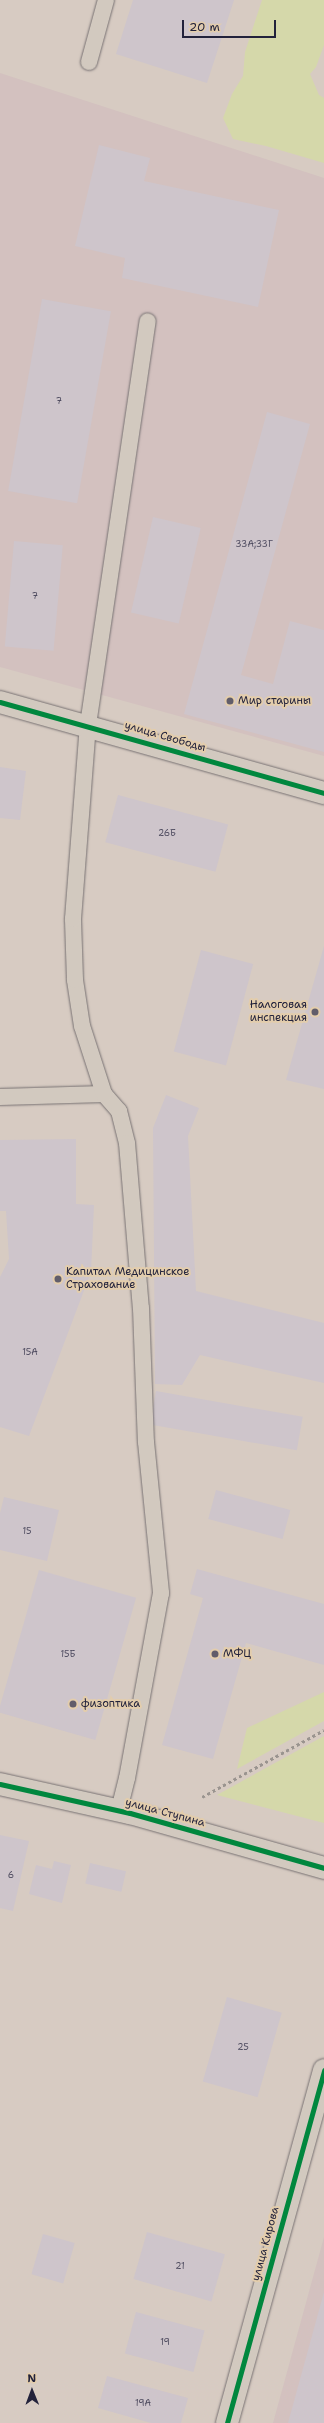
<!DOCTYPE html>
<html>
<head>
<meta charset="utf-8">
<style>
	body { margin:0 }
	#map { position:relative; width:324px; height:2423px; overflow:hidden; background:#d7cbc2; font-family:"Shantell Sans",sans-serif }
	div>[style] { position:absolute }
	.built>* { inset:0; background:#d3c1bf }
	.green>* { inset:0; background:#d5d8aa }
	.building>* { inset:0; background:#cec5cb; transform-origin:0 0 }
	.path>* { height:2.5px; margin-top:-1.25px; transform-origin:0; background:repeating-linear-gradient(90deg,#9a948f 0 3px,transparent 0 6px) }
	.roads { filter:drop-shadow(0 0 1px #787273) drop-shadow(0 0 1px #787273) }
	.service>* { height:16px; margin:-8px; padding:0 8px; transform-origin:8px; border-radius:8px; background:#d2c9bf }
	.minor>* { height:22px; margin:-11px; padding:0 11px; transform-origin:11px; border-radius:11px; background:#d2c9bf }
	.tertiary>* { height:22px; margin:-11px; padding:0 11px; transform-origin:11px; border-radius:11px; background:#d2c9bf }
	.cycleway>* { height:5px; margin:-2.5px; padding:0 2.5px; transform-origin:2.5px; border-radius:2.5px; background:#00873e }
	.dots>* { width:11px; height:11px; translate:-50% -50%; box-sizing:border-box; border:2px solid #e3cdac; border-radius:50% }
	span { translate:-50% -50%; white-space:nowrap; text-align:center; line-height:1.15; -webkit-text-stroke:4px #e3cdac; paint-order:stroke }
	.number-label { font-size:9px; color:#4f4c60 }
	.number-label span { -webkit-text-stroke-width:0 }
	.poi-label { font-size:11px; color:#22223b }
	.left { translate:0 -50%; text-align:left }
	.right { translate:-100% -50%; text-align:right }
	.street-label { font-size:11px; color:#22223b }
	.north { position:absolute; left:12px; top:2371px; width:40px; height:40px; -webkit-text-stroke:3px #e3cdac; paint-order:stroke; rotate:359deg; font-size:11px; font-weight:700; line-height:16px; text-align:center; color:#22223b }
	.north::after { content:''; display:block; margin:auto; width:14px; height:18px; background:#22223b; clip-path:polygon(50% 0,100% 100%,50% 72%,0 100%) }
	.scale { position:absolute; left:182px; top:20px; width:94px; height:18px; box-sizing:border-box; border:2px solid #22223b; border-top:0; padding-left:5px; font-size:12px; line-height:14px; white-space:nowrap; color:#22223b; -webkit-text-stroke:3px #e3cdac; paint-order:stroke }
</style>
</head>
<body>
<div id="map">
	<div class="built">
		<i style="clip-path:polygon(0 73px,324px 178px,324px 756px,0 667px)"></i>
		<i style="clip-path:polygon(324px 2237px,324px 2423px,273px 2423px)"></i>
	</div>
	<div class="green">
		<i style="clip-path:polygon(262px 0,324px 0,324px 45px,316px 67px,310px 74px,319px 95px,324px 98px,324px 163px,266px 146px,233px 139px,223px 118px,232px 94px,243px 76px,245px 52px)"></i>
		<i style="clip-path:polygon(324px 1692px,324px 1721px,237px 1769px,247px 1728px)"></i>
		<i style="clip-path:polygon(324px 1736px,324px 1823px,217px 1795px)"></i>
	</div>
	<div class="building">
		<i style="clip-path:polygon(133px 0,234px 0,207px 83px,116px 54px)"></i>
		<i style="clip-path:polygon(99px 145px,150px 158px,144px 181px,279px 210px,258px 307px,122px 278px,125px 258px,75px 246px)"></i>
		<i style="left:42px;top:299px;width:70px;height:195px;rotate:10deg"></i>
		<i style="clip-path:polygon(267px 412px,310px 424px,241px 675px,273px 684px,290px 621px,324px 630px,324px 752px,184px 714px)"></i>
		<i style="left:153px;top:517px;width:49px;height:98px;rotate:13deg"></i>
		<i style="left:14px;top:541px;width:49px;height:106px;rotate:5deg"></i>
		<i style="clip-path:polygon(0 767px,26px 771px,20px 820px,0 818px)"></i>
		<i style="left:118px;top:795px;width:114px;height:49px;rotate:15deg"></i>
		<i style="clip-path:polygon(324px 946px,324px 1089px,286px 1080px)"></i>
		<i style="left:201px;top:950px;width:54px;height:105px;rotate:15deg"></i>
		<i style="clip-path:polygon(166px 1095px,199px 1108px,188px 1136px,196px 1291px,324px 1323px,324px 1383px,200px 1355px,182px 1385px,155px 1384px,153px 1128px)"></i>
		<i style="clip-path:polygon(76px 1139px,76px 1204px,94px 1205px,91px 1272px,29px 1436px,0 1427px,0 1277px,9px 1259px,6px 1211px,0 1211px,0 1140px)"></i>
		<i style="left:156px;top:1391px;width:149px;height:34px;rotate:10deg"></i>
		<i style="left:216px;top:1490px;width:77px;height:30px;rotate:15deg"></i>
		<i style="clip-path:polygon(4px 1497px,59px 1510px,47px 1561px,0 1550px,0 1513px)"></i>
		<i style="clip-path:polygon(197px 1569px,324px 1604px,324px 1665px,246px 1643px,213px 1759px,162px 1745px,203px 1598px,190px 1594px)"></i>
		<i style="left:39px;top:1570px;width:101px;height:148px;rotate:16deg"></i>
		<i style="clip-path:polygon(0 1835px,29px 1841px,13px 1911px,0 1908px)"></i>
		<i style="clip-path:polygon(54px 1861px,71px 1865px,62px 1903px,29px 1894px,36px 1865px,52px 1869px)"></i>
		<i style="left:90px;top:1863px;width:37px;height:21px;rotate:13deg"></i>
		<i style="left:227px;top:1997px;width:57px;height:88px;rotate:16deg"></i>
		<i style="left:147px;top:2232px;width:81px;height:49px;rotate:16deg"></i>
		<i style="left:43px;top:2234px;width:33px;height:42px;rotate:16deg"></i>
		<i style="clip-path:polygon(324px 2292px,324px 2423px,288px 2423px)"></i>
		<i style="left:136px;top:2312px;width:71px;height:43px;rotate:15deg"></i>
		<i style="clip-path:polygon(107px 2376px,188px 2398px,181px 2423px,151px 2423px,98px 2408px)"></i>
	</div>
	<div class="path">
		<i style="left:202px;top:1797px;width:139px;rotate:-28.8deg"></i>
	</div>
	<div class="roads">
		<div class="service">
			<i style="left:89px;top:62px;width:64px;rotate:-74.7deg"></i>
			<i style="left:104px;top:1094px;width:23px;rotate:49deg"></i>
			<i style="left:119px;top:1111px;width:33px;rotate:76deg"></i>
			<i style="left:127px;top:1143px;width:166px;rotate:85.2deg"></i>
			<i style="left:141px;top:1308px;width:134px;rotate:87.9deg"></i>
			<i style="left:146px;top:1442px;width:152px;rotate:84.3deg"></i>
			<i style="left:161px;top:1593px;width:188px;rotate:100.4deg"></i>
			<i style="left:127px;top:1778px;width:34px;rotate:104deg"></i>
			<i style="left:0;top:1097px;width:104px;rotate:-1.7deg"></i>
			<i style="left:104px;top:1094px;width:71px;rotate:-107.9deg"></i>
			<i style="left:82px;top:1026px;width:47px;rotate:-98.7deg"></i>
			<i style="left:75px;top:980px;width:61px;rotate:-91.9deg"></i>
			<i style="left:73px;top:919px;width:195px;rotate:-85.6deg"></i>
			<i style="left:88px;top:725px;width:408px;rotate:-81.6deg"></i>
		</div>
		<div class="minor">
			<i style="left:0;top:1784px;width:133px;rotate:12.6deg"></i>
			<i style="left:130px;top:1813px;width:202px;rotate:15.8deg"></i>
		</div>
		<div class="tertiary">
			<i style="left:0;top:702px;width:337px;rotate:15.7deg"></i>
			<i style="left:227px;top:2423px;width:366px;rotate:-74.6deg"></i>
		</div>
	</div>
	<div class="cycleway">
		<i style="left:0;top:702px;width:337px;rotate:15.7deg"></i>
		<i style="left:0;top:1784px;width:133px;rotate:12.6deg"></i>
		<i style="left:130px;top:1813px;width:202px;rotate:15.8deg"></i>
		<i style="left:227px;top:2423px;width:366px;rotate:-74.6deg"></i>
	</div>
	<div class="dots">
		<i style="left:230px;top:701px;background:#615d6a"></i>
		<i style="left:315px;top:1012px;background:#615d6a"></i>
		<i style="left:58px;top:1279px;background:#615d6a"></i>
		<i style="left:215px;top:1654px;background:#615d6a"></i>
		<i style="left:73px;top:1704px;background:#615d6a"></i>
	</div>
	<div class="number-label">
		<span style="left:59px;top:401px">7</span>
		<span style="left:254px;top:544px">33А;33Г</span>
		<span style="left:35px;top:596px">7</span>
		<span style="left:167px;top:833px">26Б</span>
		<span style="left:30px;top:1352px">15А</span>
		<span style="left:27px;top:1531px">15</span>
		<span style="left:68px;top:1654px">15Б</span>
		<span style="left:11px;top:1875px">6</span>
		<span style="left:243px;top:2047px">25</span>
		<span style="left:180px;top:2266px">21</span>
		<span style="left:165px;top:2342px">19</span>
		<span style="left:143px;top:2403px">19А</span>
	</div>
	<div class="poi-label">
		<span class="left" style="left:238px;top:701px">Мир старины</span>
		<span class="right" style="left:307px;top:1012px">Налоговая<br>инспекция</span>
		<span class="left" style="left:66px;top:1279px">Капитал Медицинское<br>Страхование</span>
		<span class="left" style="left:223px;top:1654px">МФЦ</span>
		<span class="left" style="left:81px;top:1704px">физоптика</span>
	</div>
	<div class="street-label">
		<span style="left:165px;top:737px;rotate:16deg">улица Свободы</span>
		<span style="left:165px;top:1813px;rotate:15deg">улица Ступина</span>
		<span style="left:266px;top:2244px;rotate:-75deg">улица Кирова</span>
	</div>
	<div class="north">N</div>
	<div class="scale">20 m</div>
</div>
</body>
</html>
